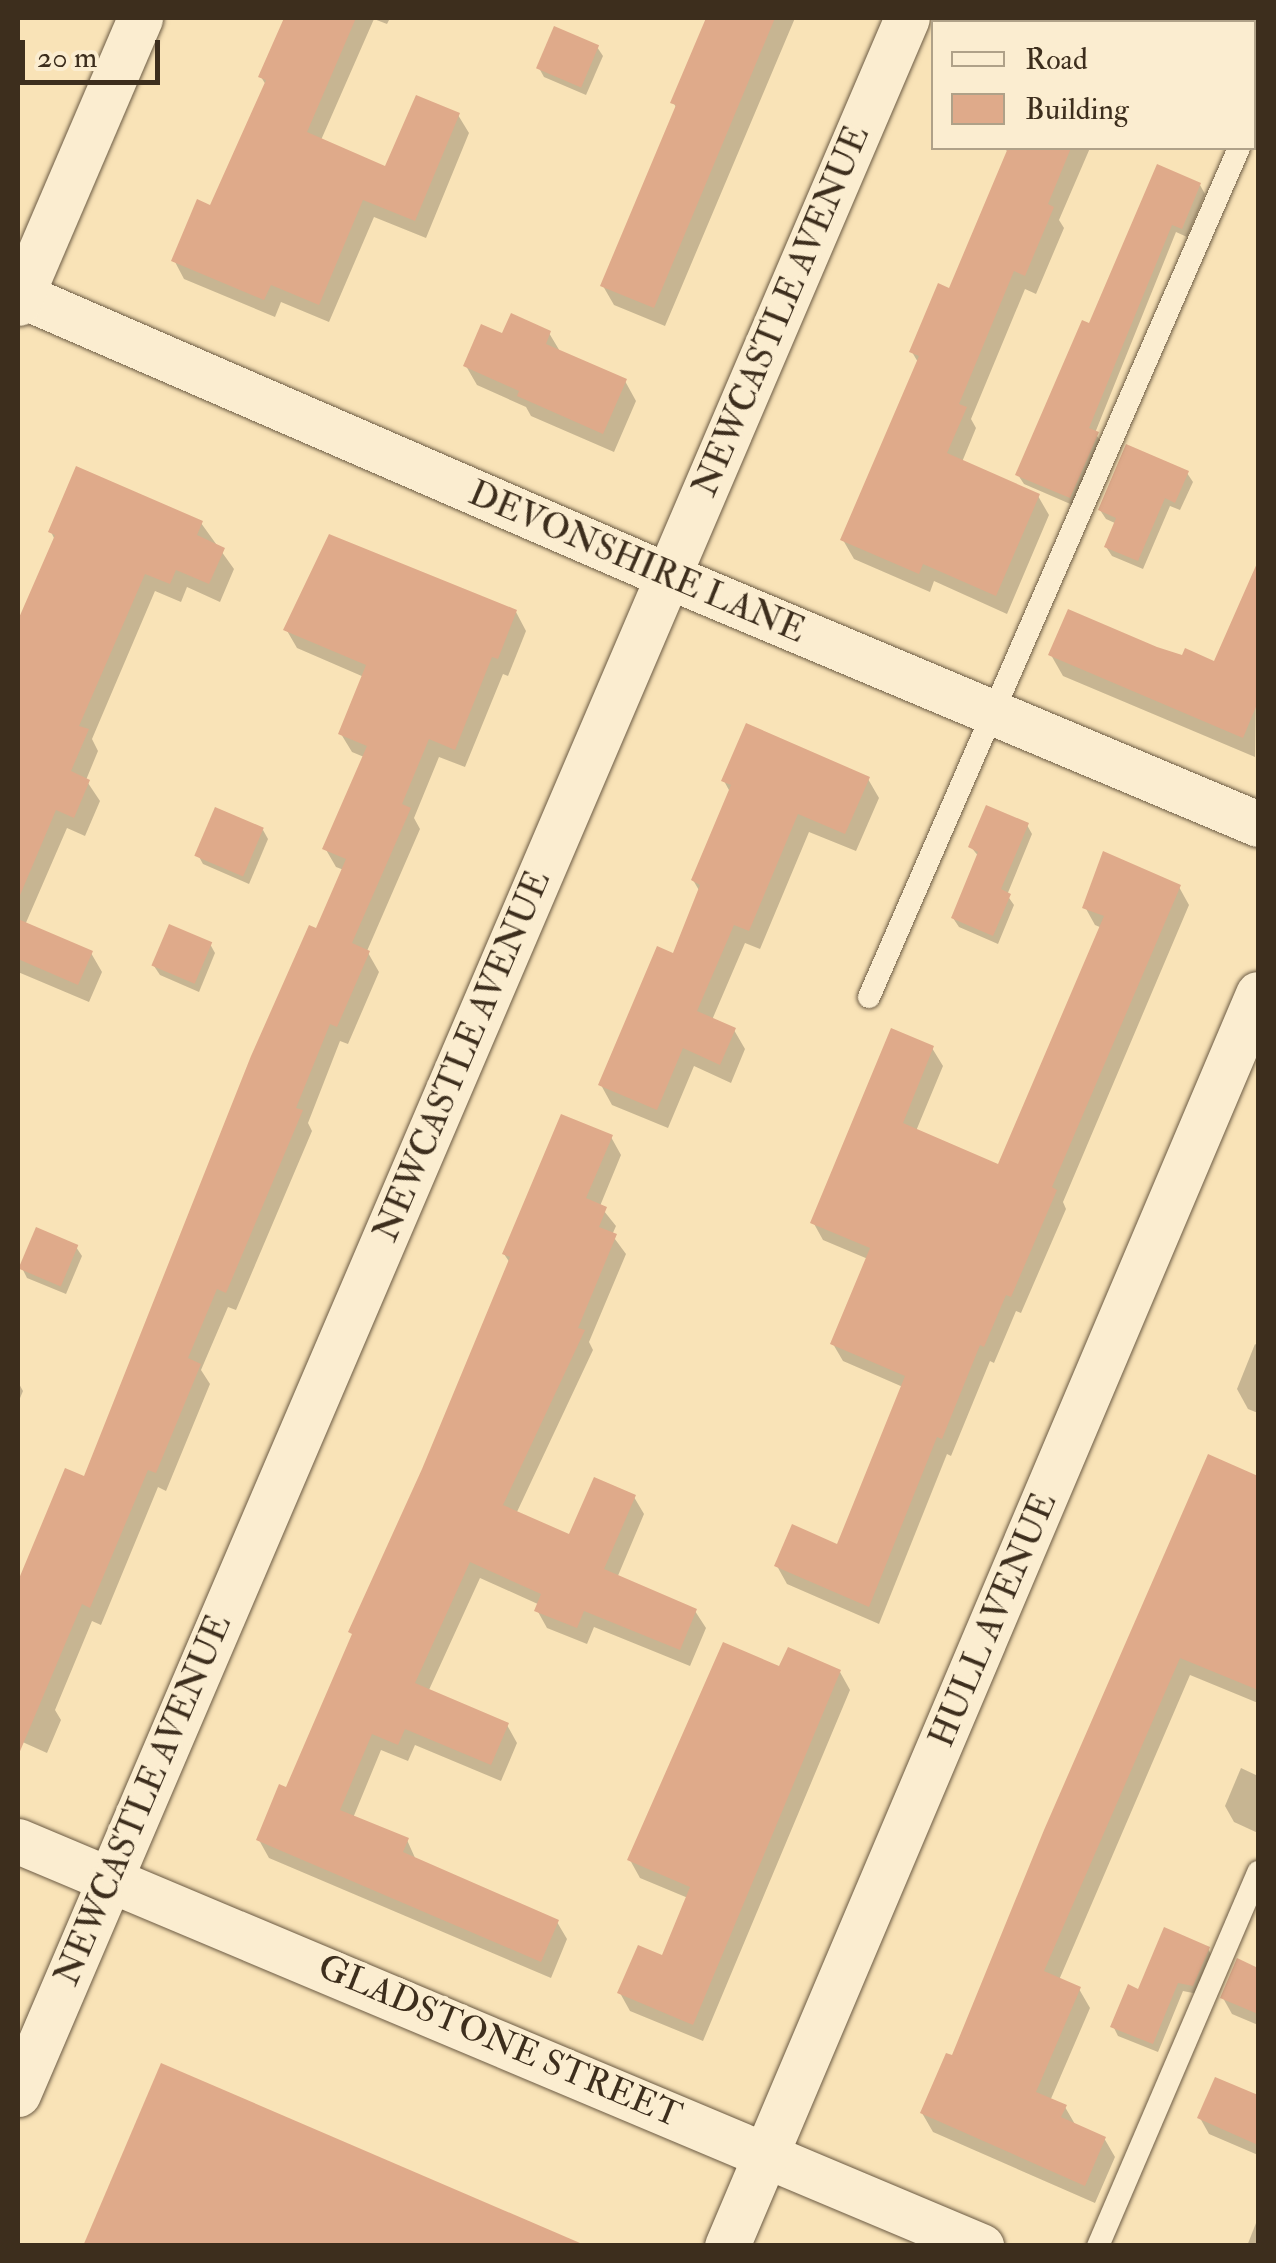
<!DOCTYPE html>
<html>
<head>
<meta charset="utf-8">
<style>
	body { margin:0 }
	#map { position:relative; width:1276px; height:2263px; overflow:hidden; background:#f9e3b7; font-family:"IM FELL Double Pica",serif }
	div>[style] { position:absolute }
	.shadow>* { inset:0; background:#0003; transform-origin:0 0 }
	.building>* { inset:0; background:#dfaa8a; transform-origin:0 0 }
	.roads { filter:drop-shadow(0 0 2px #6c5b44) drop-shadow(0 0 2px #6c5b44) }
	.service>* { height:22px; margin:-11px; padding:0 11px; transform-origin:11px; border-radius:11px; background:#fbedd0 }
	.minor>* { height:45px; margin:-22.5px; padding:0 22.5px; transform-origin:22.5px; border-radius:22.5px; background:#fbedd0 }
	span { translate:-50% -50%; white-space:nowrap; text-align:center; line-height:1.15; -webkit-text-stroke:9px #fbedd0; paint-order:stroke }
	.street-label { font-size:35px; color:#3d2e1d }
	.frame { position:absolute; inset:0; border:20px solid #3d2e1d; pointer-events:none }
	.legend { position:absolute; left:931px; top:20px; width:325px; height:130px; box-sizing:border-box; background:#fbedd0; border:2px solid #afa188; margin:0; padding:12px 18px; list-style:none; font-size:30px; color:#3d2e1d }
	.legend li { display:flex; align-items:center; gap:20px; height:50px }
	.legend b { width:50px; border:2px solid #afa188 }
	.scale { position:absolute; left:20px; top:40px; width:140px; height:45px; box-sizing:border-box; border:5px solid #3d2e1d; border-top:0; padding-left:12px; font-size:30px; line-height:35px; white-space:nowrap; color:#3d2e1d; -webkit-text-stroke:8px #fbedd0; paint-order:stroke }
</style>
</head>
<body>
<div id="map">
	<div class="shadow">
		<i style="clip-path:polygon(287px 18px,390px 18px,387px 24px,374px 19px,321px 140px,387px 169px,458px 115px,469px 133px,426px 238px,374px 217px,329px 322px,281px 302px,275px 317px,184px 279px,174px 260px,212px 208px,266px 85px,261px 77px)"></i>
		<i style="clip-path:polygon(708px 18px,795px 18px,665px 326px,614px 305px,603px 286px,677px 109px,673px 102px)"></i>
		<i style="left:1070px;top:18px;width:60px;height:5px"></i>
		<i style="clip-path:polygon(597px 47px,603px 56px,586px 95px,544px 77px,539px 68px)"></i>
		<i style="clip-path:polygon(1005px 148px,1090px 148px,1059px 220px,1064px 228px,1036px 294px,1025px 289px,971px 419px,976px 428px,962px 462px,1038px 496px,1049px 515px,1007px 614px,934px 581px,930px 592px,854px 559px,843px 540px,919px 364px,912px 352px,950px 291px,1008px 153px)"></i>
		<i style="clip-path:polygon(1200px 185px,1205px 194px,1187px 237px,1176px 232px,1095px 433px,1102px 443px,1075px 506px,1024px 484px,1018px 475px,1090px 326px)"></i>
		<i style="clip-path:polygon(549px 333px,561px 353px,625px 381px,636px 401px,614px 452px,531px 416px,526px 407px,477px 385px,466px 366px)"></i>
		<i style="clip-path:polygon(1187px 473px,1193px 482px,1180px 510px,1170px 506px,1143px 569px,1112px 556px,1106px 547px,1117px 524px,1106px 519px,1100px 510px)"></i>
		<i style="clip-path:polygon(201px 523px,234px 569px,220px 602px,187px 587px,181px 602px,155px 591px,92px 739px,98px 751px,86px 780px,100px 801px,85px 836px,67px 828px,25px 925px,91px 953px,102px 972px,89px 1002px,18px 972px,18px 632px,55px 540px,51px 532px)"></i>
		<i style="clip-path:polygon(1258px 567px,1255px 757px,1063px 676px,1051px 655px,1156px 649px,1216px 664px)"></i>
		<i style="clip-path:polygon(516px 612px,526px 631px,508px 676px,503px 674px,465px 767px,439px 757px,414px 818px,420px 829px,367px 951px,379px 972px,348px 1044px,340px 1041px,308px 1123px,312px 1131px,236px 1310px,228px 1307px,201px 1370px,210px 1384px,166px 1491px,158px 1487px,101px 1625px,92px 1621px,55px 1710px,61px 1720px,47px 1753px,18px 1740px,18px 1596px,66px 1471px,86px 1479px,344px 870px,336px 867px,325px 848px,364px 757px,352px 752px,341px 734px,364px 677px,297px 648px,286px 629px)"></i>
		<i style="clip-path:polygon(868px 779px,879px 798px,856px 851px,809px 832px,760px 949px,745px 943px,712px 1020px,734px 1030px,745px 1049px,731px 1083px,694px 1066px,668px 1128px,612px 1105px,601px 1085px,674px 956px,700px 892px,693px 880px,730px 792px,724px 781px)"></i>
		<i style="clip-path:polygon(1027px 825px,1032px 834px,1007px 895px,1014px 905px,998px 944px,959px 927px,953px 918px,979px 857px,971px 847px)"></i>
		<i style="clip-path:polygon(263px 830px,268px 839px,249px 884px,203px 864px,198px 855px)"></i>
		<i style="clip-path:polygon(1179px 887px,1189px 905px,1063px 1202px,1066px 1209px,1021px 1313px,1016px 1311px,994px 1363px,990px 1361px,951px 1456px,947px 1454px,879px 1624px,787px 1584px,777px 1566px,839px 1547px,903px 1387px,843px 1361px,833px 1344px,868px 1259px,823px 1240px,813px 1222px,932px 1048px,943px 1066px,916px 1131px,1000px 1167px,1102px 928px,1095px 925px,1085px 907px)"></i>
		<i style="clip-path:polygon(210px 944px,215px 953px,199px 992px,160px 975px,154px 966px)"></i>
		<i style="clip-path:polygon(611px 1137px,621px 1155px,600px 1206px,616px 1226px,612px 1235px,626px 1254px,589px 1342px,593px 1350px,516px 1514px,570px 1537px,634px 1497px,644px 1514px,617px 1578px,695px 1611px,706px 1628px,690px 1666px,594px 1627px,587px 1644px,547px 1628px,537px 1610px,540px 1605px,480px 1578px,428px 1692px,507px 1725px,517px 1743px,501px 1781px,415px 1745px,408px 1761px,381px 1750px,353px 1818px,407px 1840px,416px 1860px,557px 1922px,567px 1939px,551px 1978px,269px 1858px,259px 1840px,287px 1790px,424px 1470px,510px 1263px,504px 1254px)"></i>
		<i style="clip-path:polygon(76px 1247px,82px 1256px,66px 1294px,27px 1278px,22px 1268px)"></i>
		<i style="clip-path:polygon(1255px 1344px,1258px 1346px,1258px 1413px,1248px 1409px,1237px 1389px)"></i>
		<i style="clip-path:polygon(18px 1382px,23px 1391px,18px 1403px)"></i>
		<i style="clip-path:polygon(1209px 1457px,1258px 1479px,1258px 1703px,1190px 1675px,1059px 1980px,1079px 1989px,1090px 2008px,1050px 2101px,1065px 2107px,1076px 2126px,1104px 2138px,1115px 2157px,1095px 2203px,933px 2132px,922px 2113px,954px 2059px)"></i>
		<i style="clip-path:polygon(840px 1672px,850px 1690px,703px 2041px,630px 2011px,620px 1993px,663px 1958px,688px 1898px,640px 1878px,630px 1860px)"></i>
		<i style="clip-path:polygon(1241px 1768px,1258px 1776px,1258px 1833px,1234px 1822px,1225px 1806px)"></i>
		<i style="clip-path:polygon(1208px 1949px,1213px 1958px,1198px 1994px,1183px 1991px,1158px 2052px,1118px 2036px,1113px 2026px,1139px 1992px)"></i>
		<i style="clip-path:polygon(1239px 1962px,1258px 1970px,1258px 2025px,1232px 2014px,1223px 1998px)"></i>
		<i style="clip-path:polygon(1216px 2080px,1258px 2098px,1258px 2155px,1209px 2134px,1200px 2118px)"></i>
		<i style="clip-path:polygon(1258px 2218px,1258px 2246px,1247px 2246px)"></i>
	</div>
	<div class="building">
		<i style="clip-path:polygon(284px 18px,356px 18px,307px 132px,385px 166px,416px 95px,460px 113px,415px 221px,363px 200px,319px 305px,271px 285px,264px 300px,171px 261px,197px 199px,210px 205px,266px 80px,258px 77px)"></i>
		<i style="clip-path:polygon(706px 18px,775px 18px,654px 308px,600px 286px,676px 105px,670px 103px)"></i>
		<i style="left:554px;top:26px;width:49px;height:46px;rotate:23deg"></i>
		<i style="clip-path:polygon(1008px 148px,1071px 148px,1048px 204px,1054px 207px,1025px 276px,1014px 271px,959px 404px,967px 407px,947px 453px,1040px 494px,996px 596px,923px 564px,919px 574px,840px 540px,919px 356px,909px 352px,938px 283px,949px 288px)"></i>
		<i style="clip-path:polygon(1157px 164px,1201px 183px,1182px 229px,1172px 225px,1089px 428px,1099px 432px,1070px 498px,1015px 475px,1082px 320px,1089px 323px)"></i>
		<i style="clip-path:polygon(511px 313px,551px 331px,546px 344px,627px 379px,603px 434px,517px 396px,519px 391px,463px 366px,481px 324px,502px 333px)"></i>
		<i style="clip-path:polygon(1126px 444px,1189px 471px,1175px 503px,1165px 498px,1138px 561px,1104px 547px,1116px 518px,1098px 510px)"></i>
		<i style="clip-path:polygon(76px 466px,203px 521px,197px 535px,225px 548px,209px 584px,176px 570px,170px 584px,145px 574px,79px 726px,89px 729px,71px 771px,90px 780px,74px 818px,56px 810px,18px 900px,18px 620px,55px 535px,48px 532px)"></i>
		<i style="clip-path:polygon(329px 534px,517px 610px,498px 659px,492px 657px,455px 750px,429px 739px,402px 804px,411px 808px,352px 943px,370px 951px,337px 1027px,330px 1024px,296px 1108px,303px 1110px,226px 1293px,217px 1289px,188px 1358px,201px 1364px,156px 1473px,148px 1470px,90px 1608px,82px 1604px,18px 1756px,18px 1581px,65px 1468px,84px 1476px,251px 1056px,309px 925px,316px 928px,346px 859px,322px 849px,367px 746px,338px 734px,366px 665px,283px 630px)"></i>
		<i style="clip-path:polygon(1258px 561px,1258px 702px,1243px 738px,1048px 655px,1068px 609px,1157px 647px,1182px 655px,1185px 648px,1214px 661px)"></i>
		<i style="clip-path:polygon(746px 723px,870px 777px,845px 834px,798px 814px,749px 931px,734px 925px,697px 1011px,736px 1028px,720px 1065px,683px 1048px,657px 1110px,598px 1085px,657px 946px,673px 953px,700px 885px,691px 880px,731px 785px,721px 781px)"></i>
		<i style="clip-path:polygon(986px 805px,1029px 823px,1001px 889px,1011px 894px,993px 936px,951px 918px,978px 852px,968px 847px)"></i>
		<i style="left:215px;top:807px;width:53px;height:53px;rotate:23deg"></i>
		<i style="clip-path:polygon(1103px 851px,1181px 885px,1052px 1187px,1057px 1190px,1011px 1297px,1006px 1295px,984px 1347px,980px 1345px,942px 1439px,937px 1437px,869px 1607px,774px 1566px,792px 1524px,837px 1544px,905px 1376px,830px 1344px,870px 1248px,810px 1223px,891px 1028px,934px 1046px,903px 1123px,998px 1164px,1104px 916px,1082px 908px)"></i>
		<i style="clip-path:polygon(18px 919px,93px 951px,78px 985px,18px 959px)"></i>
		<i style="left:169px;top:924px;width:47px;height:45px;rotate:23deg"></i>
		<i style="clip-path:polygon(561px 1114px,613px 1135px,586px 1198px,607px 1207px,599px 1227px,617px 1234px,578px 1328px,585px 1330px,503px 1505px,569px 1534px,594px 1477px,636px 1495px,604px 1569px,697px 1609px,680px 1650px,584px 1611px,577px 1628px,534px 1611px,541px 1594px,470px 1562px,415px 1683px,509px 1723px,491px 1765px,405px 1729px,398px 1745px,372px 1734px,340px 1810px,409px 1838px,403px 1852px,559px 1920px,541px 1962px,256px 1840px,279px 1784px,286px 1787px,352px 1634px,348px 1632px,422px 1469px,510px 1257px,502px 1254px)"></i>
		<i style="left:36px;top:1227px;width:46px;height:45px;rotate:23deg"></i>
		<i style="clip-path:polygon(1208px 1454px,1258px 1476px,1258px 1690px,1180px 1658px,1044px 1971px,1081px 1987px,1036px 2092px,1067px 2105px,1061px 2117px,1106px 2137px,1085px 2186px,920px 2113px,946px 2053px,952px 2055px,1044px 1830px)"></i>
		<i style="clip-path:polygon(723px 1642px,779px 1666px,788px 1647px,841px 1670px,693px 2025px,617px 1993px,638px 1945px,662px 1955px,690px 1887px,627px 1860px)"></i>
		<i style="clip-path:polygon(1164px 1927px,1210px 1947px,1193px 1986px,1178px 1983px,1153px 2044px,1110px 2027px,1128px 1984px,1138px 1989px)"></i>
		<i style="clip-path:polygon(1237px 1958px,1258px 1968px,1258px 2014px,1220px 1998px)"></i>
		<i style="clip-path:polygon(161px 2063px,587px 2246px,83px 2246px)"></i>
		<i style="clip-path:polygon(1215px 2077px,1258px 2095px,1258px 2145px,1197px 2118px)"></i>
	</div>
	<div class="roads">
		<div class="service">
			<i style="left:1254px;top:115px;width:13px;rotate:-72deg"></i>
			<i style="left:869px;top:997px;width:926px;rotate:-66.45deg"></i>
			<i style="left:1098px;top:2246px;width:407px;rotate:-66.8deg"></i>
		</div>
		<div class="minor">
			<i style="left:18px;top:294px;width:709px;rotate:23.45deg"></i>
			<i style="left:668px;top:576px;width:640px;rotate:22.8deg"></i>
			<i style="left:18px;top:303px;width:310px;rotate:-66.8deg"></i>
			<i style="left:18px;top:1841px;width:1045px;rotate:22.81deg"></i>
			<i style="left:18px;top:2094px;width:2258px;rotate:-66.82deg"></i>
			<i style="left:727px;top:2246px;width:1360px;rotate:-67.02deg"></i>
		</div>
	</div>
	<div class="street-label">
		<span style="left:781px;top:311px;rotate:-67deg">NEWCASTLE AVENUE</span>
		<span style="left:637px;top:562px;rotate:23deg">DEVONSHIRE LANE</span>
		<span style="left:462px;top:1056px;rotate:-67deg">NEWCASTLE AVENUE</span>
		<span style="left:993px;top:1620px;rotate:-67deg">HULL AVENUE</span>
		<span style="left:143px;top:1800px;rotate:-67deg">NEWCASTLE AVENUE</span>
		<span style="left:500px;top:2041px;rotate:23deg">GLADSTONE STREET</span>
	</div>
	<div class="frame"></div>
	<ul class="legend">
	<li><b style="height:12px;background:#fbedd0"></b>Road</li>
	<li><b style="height:28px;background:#dfaa8a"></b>Building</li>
	</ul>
	<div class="scale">20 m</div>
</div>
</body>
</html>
